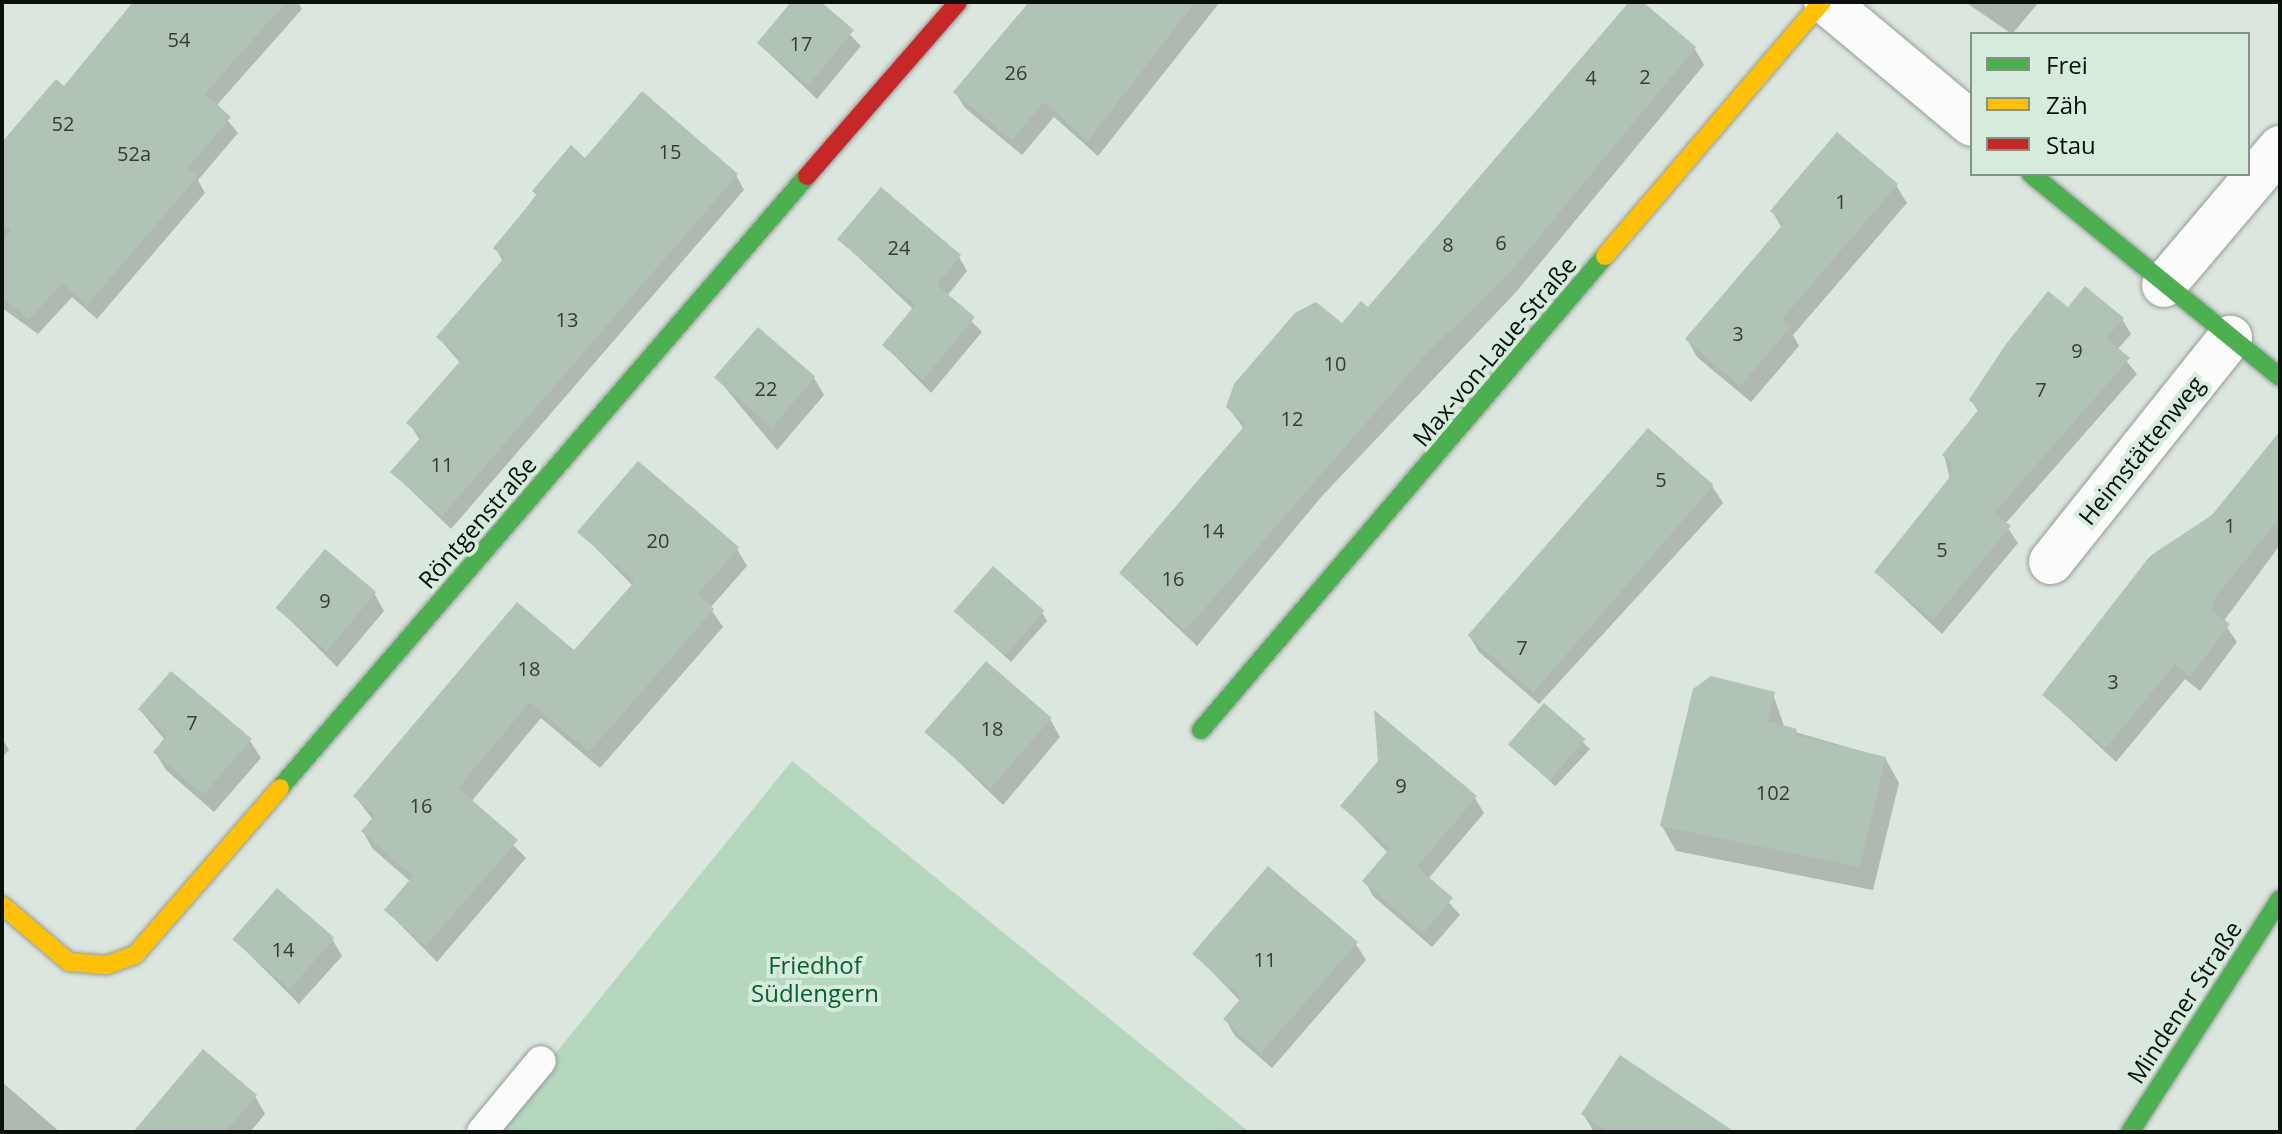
<!DOCTYPE html>
<html>
<head>
<meta charset="utf-8">
<style>
	body { margin:0 }
	#map { position:relative; width:2282px; height:1134px; overflow:hidden; background:#dbe6de; font-family:"Open Sans",sans-serif }
	div>[style] { position:absolute }
	.green>* { inset:0; background:#b5d7be }
	.shadow>* { inset:0; background:#0003; transform-origin:0 0 }
	.building>* { inset:0; background:#b0c3b5; transform-origin:0 0 }
	.roads { filter:drop-shadow(0 0 2px #949c96) drop-shadow(0 0 2px #949c96) }
	.lane>* { height:30px; margin:-15px; padding:0 15px; transform-origin:15px; border-radius:15px; background:#fafbfa }
	.street>* { height:44px; margin:-22px; padding:0 22px; transform-origin:22px; border-radius:22px; background:#fafbfa }
	.fast>* { height:18px; margin:-9px; padding:0 9px; transform-origin:9px; border-radius:9px; background:#4caf50 }
	.slow>* { height:18px; margin:-9px; padding:0 9px; transform-origin:9px; border-radius:9px; background:#ffc107 }
	.jam>* { height:18px; margin:-9px; padding:0 9px; transform-origin:9px; border-radius:9px; background:#c62828 }
	span { translate:-50% -50%; white-space:nowrap; text-align:center; line-height:1.15; -webkit-text-stroke:8px #d6ebdb; paint-order:stroke }
	.number-label { font-size:20px; color:#343d36 }
	.number-label span { -webkit-text-stroke-width:0 }
	.street-label { font-size:24px; color:#0a100b }
	.park-label { font-size:24px; color:#05612f }
	.frame { position:absolute; inset:0; border:4px solid #0a100b; pointer-events:none }
	.legend { position:absolute; left:1970px; top:32px; width:280px; height:144px; box-sizing:border-box; background:#d6ebdb; border:2px solid #849388; margin:0; padding:10px 14px; list-style:none; font-size:24px; color:#0a100b }
	.legend li { display:flex; align-items:center; gap:16px; height:40px }
	.legend b { width:40px; border:2px solid #849388 }
</style>
</head>
<body>
<div id="map">
	<div class="green">
		<i style="clip-path:polygon(792px 761px,1249px 1132px,492px 1132px)"></i>
	</div>
	<div class="shadow">
		<i style="clip-path:polygon(135px 2px,298px 2px,302px 9px,216px 106px,238px 133px,198px 180px,205px 193px,97px 319px,72px 297px,38px 334px,2px 308px,2px 145px,64px 88px)"></i>
		<i style="clip-path:polygon(794px 2px,818px 2px,861px 46px,817px 99px,759px 44px)"></i>
		<i style="clip-path:polygon(1106px 2px,1220px 2px,1098px 156px,1054px 117px,1022px 155px,965px 108px,955px 92px)"></i>
		<i style="clip-path:polygon(1632px 2px,1695px 49px,1704px 65px,1517px 291px,1323px 495px,1197px 646px,1121px 574px,1244px 429px,1228px 407px,1368px 310px)"></i>
		<i style="clip-path:polygon(1965px 2px,2039px 2px,2012px 34px)"></i>
		<i style="clip-path:polygon(571px 148px,586px 161px,736px 175px,744px 190px,451px 529px,392px 472px,420px 440px,409px 423px,461px 364px,438px 337px,503px 262px,496px 249px)"></i>
		<i style="clip-path:polygon(1896px 185px,1907px 203px,1793px 335px,1799px 346px,1751px 402px,1697px 357px,1687px 339px,1782px 228px,1772px 211px)"></i>
		<i style="clip-path:polygon(839px 239px,959px 257px,967px 271px,947px 296px,982px 332px,931px 393px,884px 345px,914px 310px)"></i>
		<i style="clip-path:polygon(2069px 310px,2122px 319px,2131px 334px,2117px 350px,2137px 374px,2005px 524px,2018px 543px,1942px 634px,1876px 572px,1950px 479px,1944px 455px,1979px 413px,1971px 400px)"></i>
		<i style="clip-path:polygon(717px 378px,814px 378px,824px 395px,777px 450px)"></i>
		<i style="clip-path:polygon(2280px 466px,2280px 545px,2223px 622px,2237px 642px,2200px 691px,2185px 679px,2116px 762px,2044px 695px)"></i>
		<i style="clip-path:polygon(1712px 486px,1723px 503px,1539px 704px,1479px 652px,1469px 635px)"></i>
		<i style="clip-path:polygon(580px 532px,737px 549px,747px 566px,710px 608px,723px 627px,600px 768px,541px 718px,471px 802px,526px 858px,437px 962px,386px 910px,411px 882px,373px 849px,363px 832px,373px 820px,355px 796px,575px 653px,633px 586px)"></i>
		<i style="clip-path:polygon(374px 593px,384px 611px,337px 667px,277px 607px)"></i>
		<i style="clip-path:polygon(956px 611px,1042px 612px,1047px 621px,1011px 662px)"></i>
		<i style="clip-path:polygon(1773px 694px,1785px 729px,1885px 758px,1899px 783px,1873px 890px,1676px 851px,1662px 826px)"></i>
		<i style="left:1544px;top:706px;width:63px;height:51px;rotate:43deg"></i>
		<i style="clip-path:polygon(140px 710px,250px 741px,261px 758px,214px 812px,166px 770px,155px 752px,165px 740px)"></i>
		<i style="clip-path:polygon(1050px 719px,1060px 737px,1003px 805px,935px 739px)"></i>
		<i style="clip-path:polygon(2px 738px,9px 750px,2px 757px)"></i>
		<i style="clip-path:polygon(1475px 798px,1484px 813px,1428px 879px,1460px 915px,1432px 947px,1373px 896px,1365px 881px,1388px 853px,1343px 806px)"></i>
		<i style="clip-path:polygon(234px 939px,332px 939px,342px 956px,299px 1004px)"></i>
		<i style="clip-path:polygon(1356px 944px,1366px 960px,1272px 1068px,1235px 1036px,1226px 1020px,1241px 1002px,1195px 954px)"></i>
		<i style="clip-path:polygon(2px 1082px,60px 1132px,2px 1132px)"></i>
		<i style="clip-path:polygon(255px 1096px,265px 1114px,250px 1132px,136px 1132px)"></i>
		<i style="clip-path:polygon(1583px 1114px,1731px 1132px,1594px 1132px)"></i>
	</div>
	<div class="building">
		<i style="clip-path:polygon(133px 2px,286px 2px,205px 94px,231px 117px,188px 168px,198px 176px,87px 305px,62px 283px,29px 320px,2px 297px,2px 242px,11px 230px,2px 222px,2px 142px,56px 79px,64px 86px)"></i>
		<i style="clip-path:polygon(791px 2px,821px 2px,854px 30px,808px 86px,757px 43px)"></i>
		<i style="clip-path:polygon(1029px 2px,1195px 2px,1088px 141px,1044px 102px,1012px 140px,953px 92px)"></i>
		<i style="clip-path:polygon(1629px 2px,1643px 2px,1696px 47px,1508px 275px,1425px 355px,1186px 630px,1119px 573px,1246px 424px,1226px 407px,1234px 384px,1295px 313px,1316px 302px,1342px 323px,1361px 301px,1368px 307px)"></i>
		<i style="clip-path:polygon(642px 91px,738px 174px,442px 516px,390px 472px,422px 436px,406px 423px,462px 359px,436px 337px,504px 258px,493px 248px,537px 195px,532px 191px,571px 145px,585px 158px)"></i>
		<i style="clip-path:polygon(1837px 132px,1898px 184px,1782px 319px,1791px 327px,1740px 386px,1685px 339px,1784px 223px,1770px 211px)"></i>
		<i style="clip-path:polygon(881px 187px,961px 255px,937px 285px,975px 317px,923px 380px,882px 345px,915px 305px,837px 239px)"></i>
		<i style="clip-path:polygon(2085px 286px,2124px 318px,2106px 338px,2130px 358px,1994px 513px,2011px 526px,1933px 620px,1874px 572px,1949px 478px,1953px 464px,1942px 455px,1979px 409px,1969px 400px,2006px 344px,2048px 291px,2068px 307px)"></i>
		<i style="left:758px;top:327px;width:76px;height:67px;rotate:41deg"></i>
		<i style="left:1648px;top:428px;width:87px;height:275px;rotate:41deg"></i>
		<i style="clip-path:polygon(2280px 431px,2280px 518px,2216px 596px,2211px 610px,2230px 624px,2190px 677px,2175px 664px,2106px 748px,2042px 695px,2150px 556px,2212px 515px)"></i>
		<i style="clip-path:polygon(638px 461px,739px 547px,698px 594px,714px 609px,589px 752px,530px 702px,458px 788px,518px 840px,426px 946px,384px 910px,413px 876px,361px 831px,375px 815px,353px 796px,517px 602px,574px 650px,635px 581px,577px 532px)"></i>
		<i style="left:325px;top:549px;width:67px;height:77px;rotate:40deg"></i>
		<i style="left:993px;top:566px;width:68px;height:60px;rotate:41deg"></i>
		<i style="left:986px;top:661px;width:87px;height:94px;rotate:41deg"></i>
		<i style="clip-path:polygon(171px 671px,252px 739px,203px 795px,153px 752px,167px 735px,138px 709px)"></i>
		<i style="clip-path:polygon(1711px 676px,1775px 692px,1768px 721px,1797px 729px,1795px 735px,1886px 757px,1860px 867px,1660px 826px,1693px 689px)"></i>
		<i style="left:1544px;top:703px;width:55px;height:55px;rotate:41deg"></i>
		<i style="clip-path:polygon(1374px 710px,1477px 796px,1417px 867px,1453px 898px,1423px 933px,1362px 881px,1390px 848px,1340px 806px,1378px 761px)"></i>
		<i style="clip-path:polygon(1268px 866px,1358px 942px,1261px 1053px,1223px 1019px,1242px 997px,1192px 954px)"></i>
		<i style="left:277px;top:888px;width:76px;height:68px;rotate:41deg"></i>
		<i style="clip-path:polygon(203px 1049px,257px 1095px,225px 1132px,133px 1132px)"></i>
		<i style="clip-path:polygon(1620px 1055px,1735px 1132px,1608px 1132px,1581px 1114px)"></i>
	</div>
	<div class="roads">
		<div class="lane">
			<i style="left:482px;top:1132px;width:92px;rotate:-50.3deg"></i>
		</div>
		<div class="street">
			<i style="left:1826px;top:2px;width:190px;rotate:39.9deg"></i>
			<i style="left:2164px;top:285px;width:180px;rotate:-49.7deg"></i>
			<i style="left:2051px;top:562px;width:287px;rotate:-51.4deg"></i>
		</div>
		<div class="fast">
			<i style="left:2031px;top:174px;width:321px;rotate:39.2deg"></i>
			<i style="left:1201px;top:730px;width:623px;rotate:-49.56deg"></i>
			<i style="left:280px;top:788px;width:808px;rotate:-49.27deg"></i>
			<i style="left:2130px;top:1132px;width:277px;rotate:-57.2deg"></i>
		</div>
		<div class="slow">
			<i style="left:1605px;top:256px;width:334px;rotate:-49.5deg"></i>
			<i style="left:2px;top:905px;width:88px;rotate:40.4deg"></i>
			<i style="left:69px;top:962px;width:38px;rotate:5deg"></i>
			<i style="left:107px;top:965px;width:30px;rotate:-20deg"></i>
			<i style="left:135px;top:955px;width:221px;rotate:-49deg"></i>
		</div>
		<div class="jam">
			<i style="left:807px;top:176px;width:230px;rotate:-49deg"></i>
		</div>
	</div>
	<div class="number-label">
		<span style="left:179px;top:39px">54</span>
		<span style="left:801px;top:43px">17</span>
		<span style="left:1016px;top:72px">26</span>
		<span style="left:1645px;top:76px">2</span>
		<span style="left:1591px;top:77px">4</span>
		<span style="left:63px;top:123px">52</span>
		<span style="left:670px;top:151px">15</span>
		<span style="left:134px;top:153px">52a</span>
		<span style="left:1841px;top:201px">1</span>
		<span style="left:1501px;top:242px">6</span>
		<span style="left:1448px;top:244px">8</span>
		<span style="left:899px;top:247px">24</span>
		<span style="left:567px;top:319px">13</span>
		<span style="left:1738px;top:333px">3</span>
		<span style="left:2077px;top:350px">9</span>
		<span style="left:1335px;top:363px">10</span>
		<span style="left:766px;top:388px">22</span>
		<span style="left:2041px;top:389px">7</span>
		<span style="left:1292px;top:418px">12</span>
		<span style="left:442px;top:464px">11</span>
		<span style="left:1661px;top:479px">5</span>
		<span style="left:2230px;top:525px">1</span>
		<span style="left:1213px;top:530px">14</span>
		<span style="left:658px;top:540px">20</span>
		<span style="left:1942px;top:549px">5</span>
		<span style="left:1173px;top:578px">16</span>
		<span style="left:325px;top:600px">9</span>
		<span style="left:1522px;top:647px">7</span>
		<span style="left:529px;top:668px">18</span>
		<span style="left:2113px;top:681px">3</span>
		<span style="left:192px;top:722px">7</span>
		<span style="left:992px;top:728px">18</span>
		<span style="left:1401px;top:785px">9</span>
		<span style="left:1773px;top:792px">102</span>
		<span style="left:421px;top:805px">16</span>
		<span style="left:283px;top:949px">14</span>
		<span style="left:1265px;top:959px">11</span>
	</div>
	<div class="street-label">
		<span style="left:1494px;top:351px;rotate:-50deg">Max-von-Laue-Straße</span>
		<span style="left:2141px;top:450px;rotate:-51deg">Heimstättenweg</span>
		<span style="left:477px;top:522px;rotate:-49deg">Röntgenstraße</span>
		<span style="left:2184px;top:1002px;rotate:-57deg">Mindener Straße</span>
	</div>
	<div class="park-label">
		<span style="left:815px;top:979px">Friedhof<br>Südlengern</span>
	</div>
	<div class="frame"></div>
	<ul class="legend">
	<li><b style="height:10px;background:#4caf50"></b>Frei</li>
	<li><b style="height:10px;background:#ffc107"></b>Zäh</li>
	<li><b style="height:10px;background:#c62828"></b>Stau</li>
	</ul>
</div>
</body>
</html>
